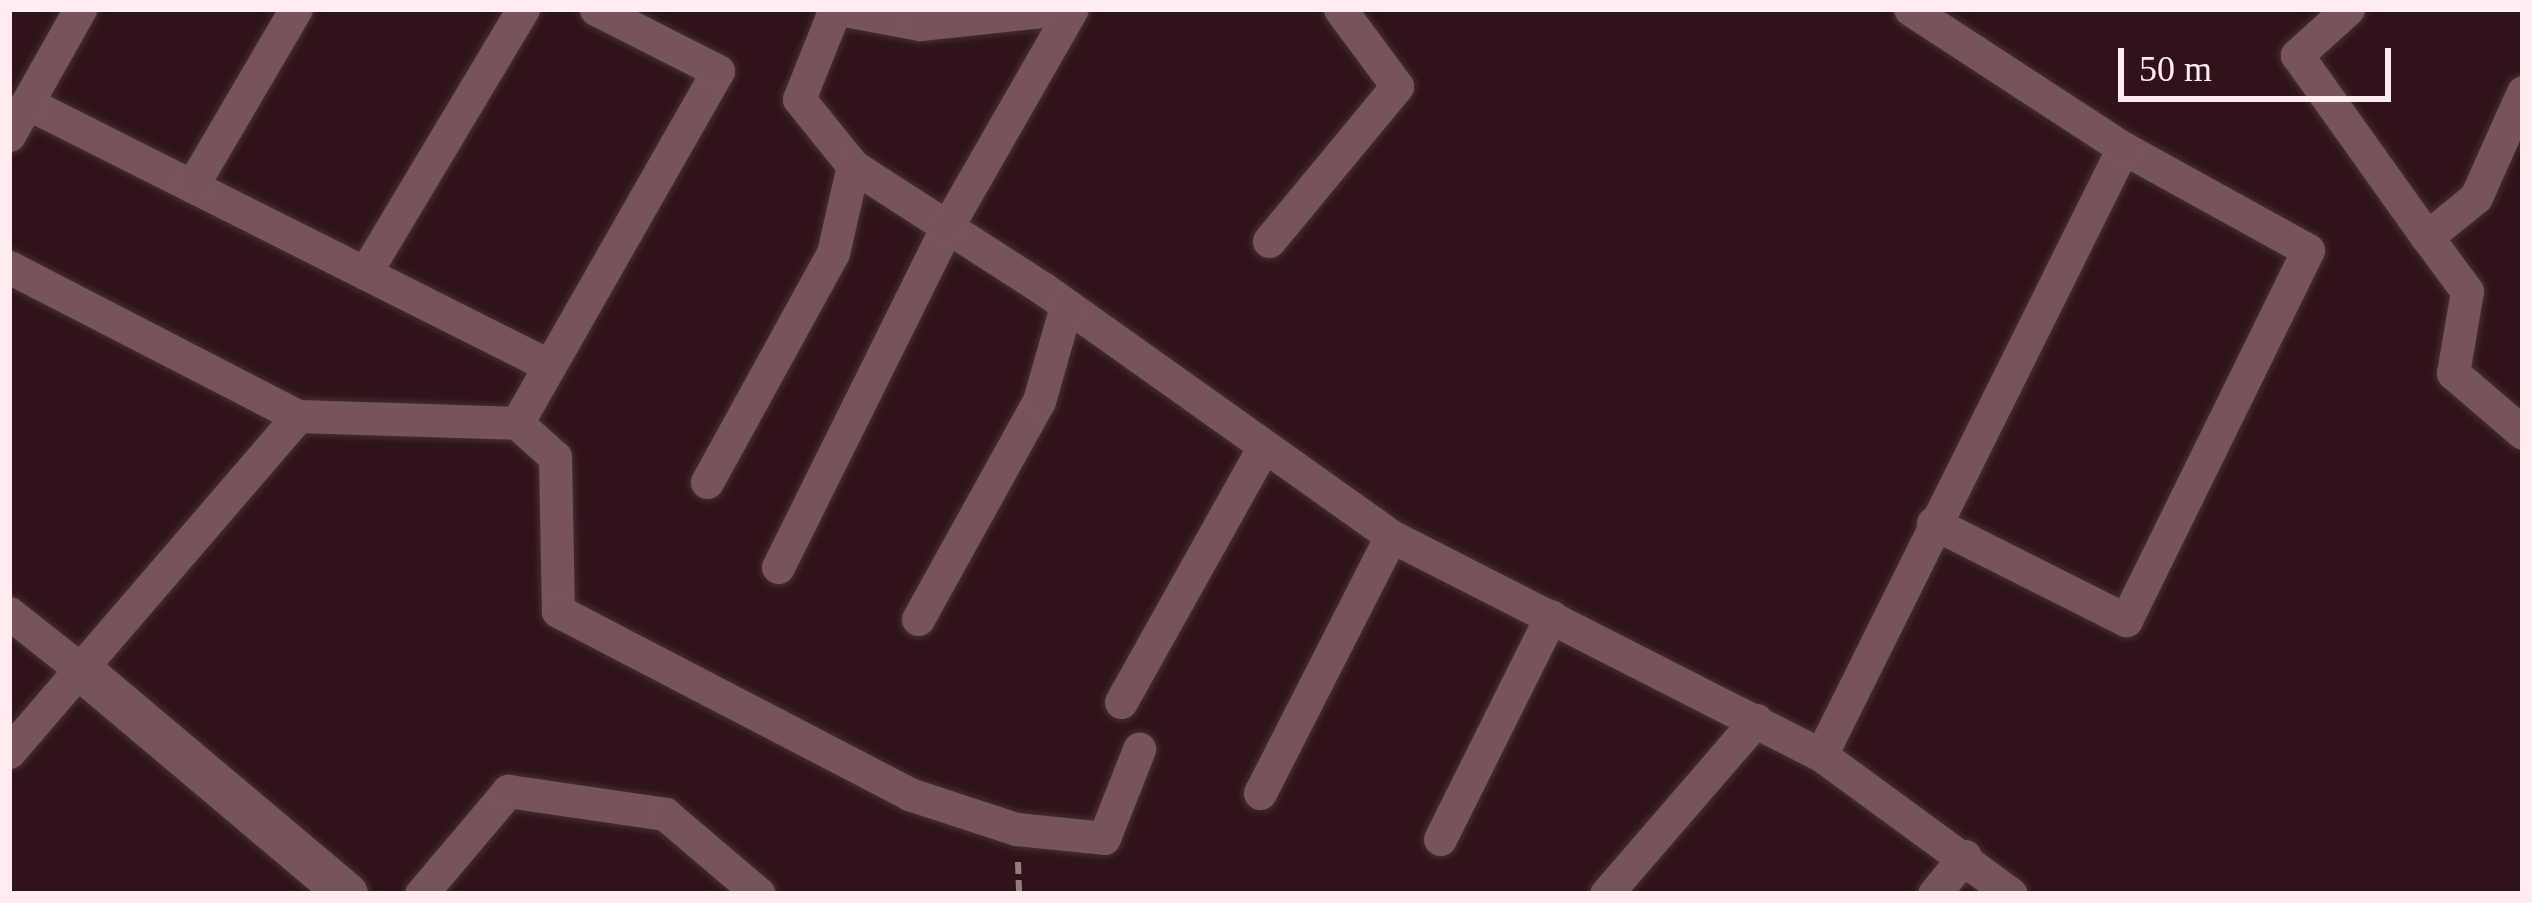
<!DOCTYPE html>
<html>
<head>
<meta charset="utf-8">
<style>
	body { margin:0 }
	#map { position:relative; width:2532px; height:903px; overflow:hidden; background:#30131a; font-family:"Times New Roman",serif }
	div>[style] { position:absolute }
	.path>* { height:6px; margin-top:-3px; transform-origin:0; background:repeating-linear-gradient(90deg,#937b80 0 12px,transparent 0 18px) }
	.roads { filter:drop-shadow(0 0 3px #443035) drop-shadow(0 0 3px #443035) }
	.minor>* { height:33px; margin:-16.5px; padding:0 16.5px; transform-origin:16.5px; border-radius:16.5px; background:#77545b }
	.tertiary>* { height:42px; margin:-21px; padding:0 21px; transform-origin:21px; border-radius:21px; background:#77545b }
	span { translate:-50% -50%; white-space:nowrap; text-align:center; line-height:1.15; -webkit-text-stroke:12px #30131a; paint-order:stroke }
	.frame { position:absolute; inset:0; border:12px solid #feecf0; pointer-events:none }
	.scale { position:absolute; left:2118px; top:48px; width:273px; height:54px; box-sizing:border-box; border:6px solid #feecf0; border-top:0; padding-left:15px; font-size:36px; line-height:42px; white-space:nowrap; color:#feecf0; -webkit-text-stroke:9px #30131a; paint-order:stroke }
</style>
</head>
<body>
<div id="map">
	<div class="path">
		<i style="left:1018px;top:862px;width:32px;rotate:88deg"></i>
	</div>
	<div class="roads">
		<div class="minor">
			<i style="left:835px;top:9px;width:97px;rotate:111.8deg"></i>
			<i style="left:799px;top:99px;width:86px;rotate:51.1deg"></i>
			<i style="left:853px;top:166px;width:224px;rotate:32.8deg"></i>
			<i style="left:1041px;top:287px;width:430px;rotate:35.4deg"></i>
			<i style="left:1391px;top:536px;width:483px;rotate:27deg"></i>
			<i style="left:1821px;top:755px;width:235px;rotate:36.2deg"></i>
			<i style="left:839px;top:9px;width:82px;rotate:10.5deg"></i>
			<i style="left:920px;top:24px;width:141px;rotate:-6.1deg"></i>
			<i style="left:2348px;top:9px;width:69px;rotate:138deg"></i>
			<i style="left:2297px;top:55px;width:224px;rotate:54.5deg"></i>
			<i style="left:2427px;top:237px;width:63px;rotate:-39.2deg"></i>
			<i style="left:2476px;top:197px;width:115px;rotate:-65.9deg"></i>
			<i style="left:27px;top:103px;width:585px;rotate:26.7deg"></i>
			<i style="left:9px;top:135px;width:145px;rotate:-60.6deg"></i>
			<i style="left:192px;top:186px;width:205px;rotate:-59.6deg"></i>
			<i style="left:2427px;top:237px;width:67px;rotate:53.5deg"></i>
			<i style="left:2467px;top:291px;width:83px;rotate:99.7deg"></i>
			<i style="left:2453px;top:373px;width:92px;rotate:40.6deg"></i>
			<i style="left:1269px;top:241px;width:201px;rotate:-50.4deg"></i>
			<i style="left:1397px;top:86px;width:96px;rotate:-126.5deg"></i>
			<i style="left:9px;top:267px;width:325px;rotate:27.3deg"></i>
			<i style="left:298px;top:416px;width:219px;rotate:1.8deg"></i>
			<i style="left:517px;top:423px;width:405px;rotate:-60.3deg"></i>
			<i style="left:718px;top:71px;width:137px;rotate:-153.1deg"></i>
			<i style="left:365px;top:273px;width:308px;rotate:-59.1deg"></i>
			<i style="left:517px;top:423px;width:51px;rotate:41.8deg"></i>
			<i style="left:555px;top:457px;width:154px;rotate:88.9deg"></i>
			<i style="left:558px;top:611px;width:396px;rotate:27.5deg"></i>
			<i style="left:909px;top:794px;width:113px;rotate:18.1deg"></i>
			<i style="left:1016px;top:829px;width:88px;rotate:5.8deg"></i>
			<i style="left:1104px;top:838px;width:96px;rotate:-68.5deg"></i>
			<i style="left:707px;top:482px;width:261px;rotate:-61.2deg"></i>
			<i style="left:833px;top:253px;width:89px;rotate:-77.1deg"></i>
			<i style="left:1933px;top:523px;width:216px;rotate:26.7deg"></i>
			<i style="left:2126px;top:620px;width:412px;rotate:-63.8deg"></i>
			<i style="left:2308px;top:250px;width:211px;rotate:-151.1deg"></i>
			<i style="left:778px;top:567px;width:380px;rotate:-63.6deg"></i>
			<i style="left:947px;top:227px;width:251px;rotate:-60.2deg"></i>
			<i style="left:9px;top:613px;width:90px;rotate:38.3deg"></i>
			<i style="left:918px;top:619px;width:249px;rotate:-61deg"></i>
			<i style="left:1039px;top:401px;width:99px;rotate:-74.1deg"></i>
			<i style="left:1121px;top:702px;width:293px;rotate:-60.8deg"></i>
			<i style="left:9px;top:752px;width:443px;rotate:-49.3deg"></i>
			<i style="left:1821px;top:755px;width:678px;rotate:-63.55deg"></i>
			<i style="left:2123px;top:148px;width:254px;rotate:-146.9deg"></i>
			<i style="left:1260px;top:793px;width:288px;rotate:-63deg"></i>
			<i style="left:1440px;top:839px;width:249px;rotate:-63.5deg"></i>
			<i style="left:421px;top:894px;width:135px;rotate:-49.8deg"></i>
			<i style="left:508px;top:791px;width:159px;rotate:8.3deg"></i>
			<i style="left:665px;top:814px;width:123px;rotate:40.4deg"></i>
			<i style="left:1606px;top:894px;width:230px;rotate:-49.2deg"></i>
			<i style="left:1934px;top:894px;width:49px;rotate:-50.8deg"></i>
		</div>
		<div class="tertiary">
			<i style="left:80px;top:669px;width:349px;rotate:40.1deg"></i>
		</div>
	</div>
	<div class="frame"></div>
	<div class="scale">50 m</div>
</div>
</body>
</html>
